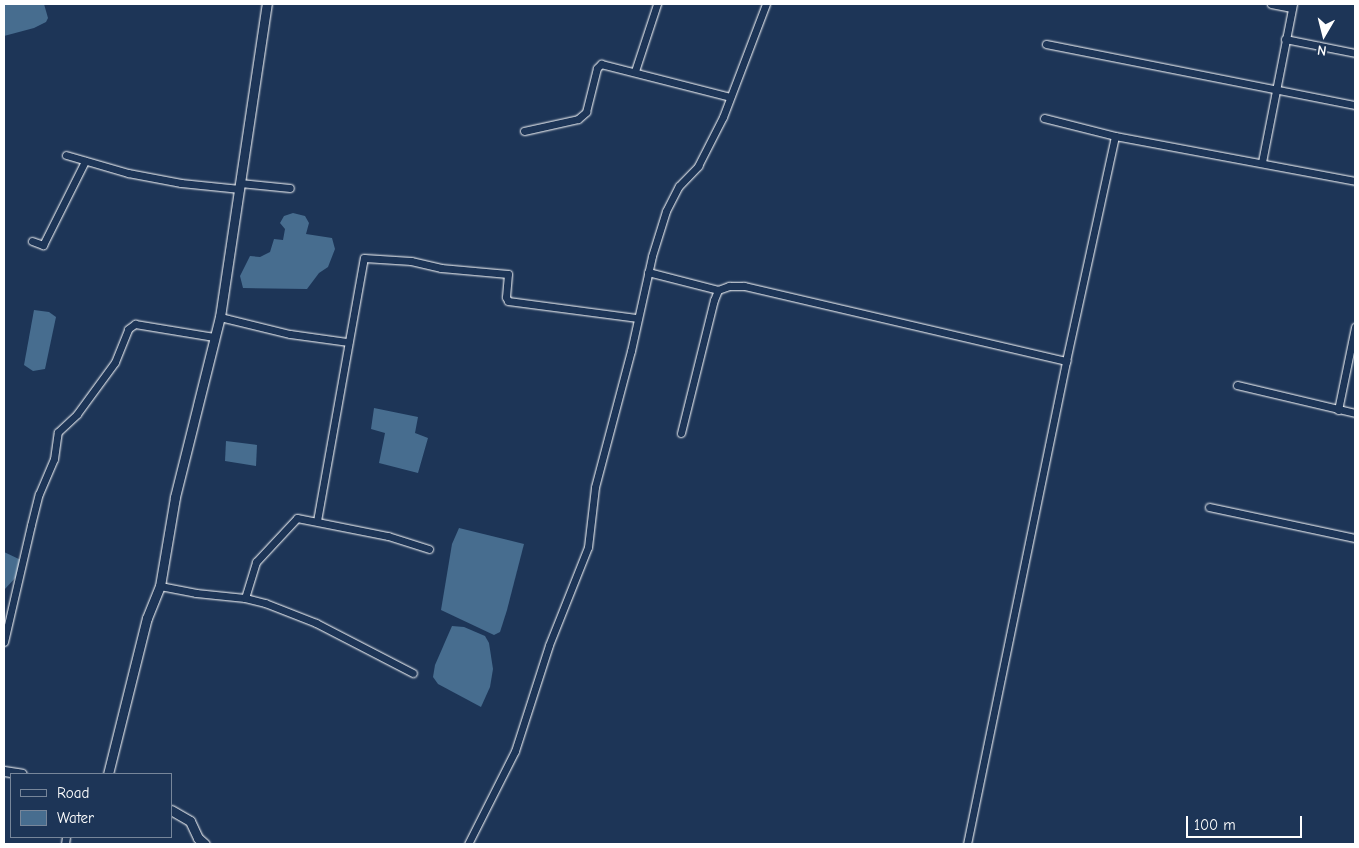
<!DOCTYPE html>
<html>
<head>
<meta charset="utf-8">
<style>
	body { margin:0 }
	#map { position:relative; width:1359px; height:848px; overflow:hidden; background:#1d3557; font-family:"Comic Neue",sans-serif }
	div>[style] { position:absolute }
	.water>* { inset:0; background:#476d8f }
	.roads { filter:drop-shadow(0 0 1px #fff) drop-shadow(0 0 1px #fff) }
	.minor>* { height:7px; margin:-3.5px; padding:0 3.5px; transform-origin:3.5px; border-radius:3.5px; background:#1d3557 }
	.tertiary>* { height:9px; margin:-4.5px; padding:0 4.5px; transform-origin:4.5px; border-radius:4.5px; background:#1d3557 }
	span { translate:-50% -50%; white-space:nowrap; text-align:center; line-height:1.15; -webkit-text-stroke:4px #1d3557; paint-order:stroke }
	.frame { position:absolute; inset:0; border:5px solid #fff; pointer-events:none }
	.legend { position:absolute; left:10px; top:773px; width:162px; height:65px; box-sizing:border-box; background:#1d3557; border:1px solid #77869a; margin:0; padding:6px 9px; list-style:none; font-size:15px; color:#fff }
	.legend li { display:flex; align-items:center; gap:10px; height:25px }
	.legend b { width:25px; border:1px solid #77869a }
	.north { position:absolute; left:1299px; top:10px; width:50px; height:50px; -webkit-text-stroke:4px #1d3557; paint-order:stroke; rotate:188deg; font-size:14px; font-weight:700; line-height:20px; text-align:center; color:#fff }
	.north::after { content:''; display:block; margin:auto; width:18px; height:22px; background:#fff; clip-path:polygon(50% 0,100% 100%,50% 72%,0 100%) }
	.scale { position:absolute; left:1186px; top:816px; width:116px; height:22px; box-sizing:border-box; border:2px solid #fff; border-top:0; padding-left:6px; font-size:15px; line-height:18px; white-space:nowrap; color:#fff; -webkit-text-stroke:4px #1d3557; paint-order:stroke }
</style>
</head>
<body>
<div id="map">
	<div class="water">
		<i style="clip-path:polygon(4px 4px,44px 4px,48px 18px,46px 22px,34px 28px,4px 36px)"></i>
		<i style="clip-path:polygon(293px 213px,305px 216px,309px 223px,306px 234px,332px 238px,335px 249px,328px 267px,319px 273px,307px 289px,243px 288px,240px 276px,250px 256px,260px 257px,270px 252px,274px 239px,283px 240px,285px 229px,280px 223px,284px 216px)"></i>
		<i style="clip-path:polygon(34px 310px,49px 312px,56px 317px,45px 369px,33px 371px,24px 365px)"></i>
		<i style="clip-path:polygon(374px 408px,418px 417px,415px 433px,428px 438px,418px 473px,379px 463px,385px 433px,371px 429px)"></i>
		<i style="clip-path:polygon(226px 441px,257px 445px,256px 466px,225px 461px)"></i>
		<i style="clip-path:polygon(459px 528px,524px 544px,507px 610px,500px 632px,494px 635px,441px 610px,452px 544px)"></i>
		<i style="clip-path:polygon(4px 552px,21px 560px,17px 576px,4px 590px)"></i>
		<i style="clip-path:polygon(452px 626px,464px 627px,485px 636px,489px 643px,493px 669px,490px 687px,481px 707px,438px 684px,433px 677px,435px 665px)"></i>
	</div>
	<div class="roads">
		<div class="minor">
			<i style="left:1271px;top:4px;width:21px;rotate:11deg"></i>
			<i style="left:1285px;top:39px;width:71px;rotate:11.3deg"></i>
			<i style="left:1046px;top:44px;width:315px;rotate:11.2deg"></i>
			<i style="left:635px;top:71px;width:71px;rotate:-71.8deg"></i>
			<i style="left:1044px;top:118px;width:73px;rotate:14.2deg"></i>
			<i style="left:1115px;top:136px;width:244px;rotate:10.6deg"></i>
			<i style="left:524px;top:131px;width:55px;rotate:-12.5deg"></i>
			<i style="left:578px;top:119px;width:11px;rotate:-41deg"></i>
			<i style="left:586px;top:112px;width:45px;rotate:-76deg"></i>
			<i style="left:597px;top:68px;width:6px;rotate:-45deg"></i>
			<i style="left:601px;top:64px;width:133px;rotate:14.3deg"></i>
			<i style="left:66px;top:155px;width:65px;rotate:16.2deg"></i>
			<i style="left:128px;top:173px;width:54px;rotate:10.7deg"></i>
			<i style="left:181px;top:183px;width:59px;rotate:5.8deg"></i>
			<i style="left:1262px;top:162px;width:161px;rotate:-78.9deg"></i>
			<i style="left:240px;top:183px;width:50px;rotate:5.7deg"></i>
			<i style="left:32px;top:241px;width:12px;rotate:20deg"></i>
			<i style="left:43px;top:245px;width:94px;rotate:-63.4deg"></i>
			<i style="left:648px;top:272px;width:72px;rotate:14.4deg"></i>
			<i style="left:220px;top:317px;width:72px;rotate:13.7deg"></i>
			<i style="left:290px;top:334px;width:59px;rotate:7.9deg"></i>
			<i style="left:1237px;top:385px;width:121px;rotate:13.3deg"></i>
			<i style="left:1338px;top:410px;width:85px;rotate:-78.4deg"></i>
			<i style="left:681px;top:433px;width:137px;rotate:-76.1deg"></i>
			<i style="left:714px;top:300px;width:11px;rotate:-68deg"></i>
			<i style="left:718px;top:290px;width:12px;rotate:-20deg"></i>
			<i style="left:729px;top:286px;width:15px"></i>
			<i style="left:744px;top:286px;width:331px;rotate:13.1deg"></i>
			<i style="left:1209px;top:507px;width:149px;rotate:12deg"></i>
			<i style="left:317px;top:521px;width:267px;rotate:-79.9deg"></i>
			<i style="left:364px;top:258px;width:47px;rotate:3.7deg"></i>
			<i style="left:411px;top:261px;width:31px;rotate:13deg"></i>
			<i style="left:441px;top:268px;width:67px;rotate:5.1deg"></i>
			<i style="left:508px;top:274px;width:23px;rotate:95deg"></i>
			<i style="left:506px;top:297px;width:4px;rotate:63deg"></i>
			<i style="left:508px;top:301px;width:131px;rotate:7.5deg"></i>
			<i style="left:160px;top:586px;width:37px;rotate:11deg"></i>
			<i style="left:196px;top:593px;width:49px;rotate:5.8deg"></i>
			<i style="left:245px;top:598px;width:21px;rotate:14deg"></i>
			<i style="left:265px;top:603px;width:55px;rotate:21.4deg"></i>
			<i style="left:316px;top:623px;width:109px;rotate:27.3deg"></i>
			<i style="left:245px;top:598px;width:38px;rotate:-73deg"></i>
			<i style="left:256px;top:562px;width:60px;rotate:-47deg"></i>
			<i style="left:297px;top:518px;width:93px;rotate:11.2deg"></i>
			<i style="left:388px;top:536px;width:43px;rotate:17.6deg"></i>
			<i style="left:4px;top:642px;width:120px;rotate:-77deg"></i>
			<i style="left:31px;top:525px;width:32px;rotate:-76deg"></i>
			<i style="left:39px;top:494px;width:38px;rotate:-67deg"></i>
			<i style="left:54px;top:459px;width:27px;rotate:-82deg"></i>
			<i style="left:58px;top:432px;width:26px;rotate:-43deg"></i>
			<i style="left:77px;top:414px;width:64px;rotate:-53.8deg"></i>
			<i style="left:115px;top:362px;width:35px;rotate:-68deg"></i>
			<i style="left:128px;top:329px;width:9px;rotate:-36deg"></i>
			<i style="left:135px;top:324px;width:80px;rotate:9.3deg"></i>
			<i style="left:65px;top:844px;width:7px;rotate:-82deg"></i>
			<i style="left:468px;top:844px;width:104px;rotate:-63.2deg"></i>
			<i style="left:515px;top:751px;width:111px;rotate:-72.2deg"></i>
			<i style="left:549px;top:645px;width:105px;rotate:-68.3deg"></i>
			<i style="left:588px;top:547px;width:60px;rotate:-83.3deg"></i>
			<i style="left:595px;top:487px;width:141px;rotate:-75.2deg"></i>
			<i style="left:631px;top:351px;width:97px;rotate:-77.5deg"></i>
			<i style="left:652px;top:256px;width:47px;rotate:-72.7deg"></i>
			<i style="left:666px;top:211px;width:28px;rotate:-63deg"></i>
			<i style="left:679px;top:186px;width:28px;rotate:-46deg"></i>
			<i style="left:698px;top:166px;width:55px;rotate:-63deg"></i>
			<i style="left:723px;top:117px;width:121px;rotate:-69.2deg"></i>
			<i style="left:967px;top:844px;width:493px;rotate:-78.4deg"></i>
			<i style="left:1066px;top:361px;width:230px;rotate:-77.7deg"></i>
		</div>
		<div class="tertiary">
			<i style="left:4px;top:771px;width:18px;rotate:9deg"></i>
			<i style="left:108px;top:774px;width:161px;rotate:-76deg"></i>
			<i style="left:147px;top:618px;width:35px;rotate:-68deg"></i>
			<i style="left:160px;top:586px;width:90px;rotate:-80.4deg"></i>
			<i style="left:175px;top:497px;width:186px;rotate:-76deg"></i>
			<i style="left:220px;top:317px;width:317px;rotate:-81.5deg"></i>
			<i style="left:171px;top:810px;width:22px;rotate:30deg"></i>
			<i style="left:190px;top:821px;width:19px;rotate:65deg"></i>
			<i style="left:198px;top:838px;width:9px;rotate:41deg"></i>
		</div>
	</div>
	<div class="frame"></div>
	<ul class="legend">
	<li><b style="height:6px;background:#1d3557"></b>Road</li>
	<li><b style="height:14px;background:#476d8f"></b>Water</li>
	</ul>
	<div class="north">N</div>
	<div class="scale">100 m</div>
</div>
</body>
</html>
